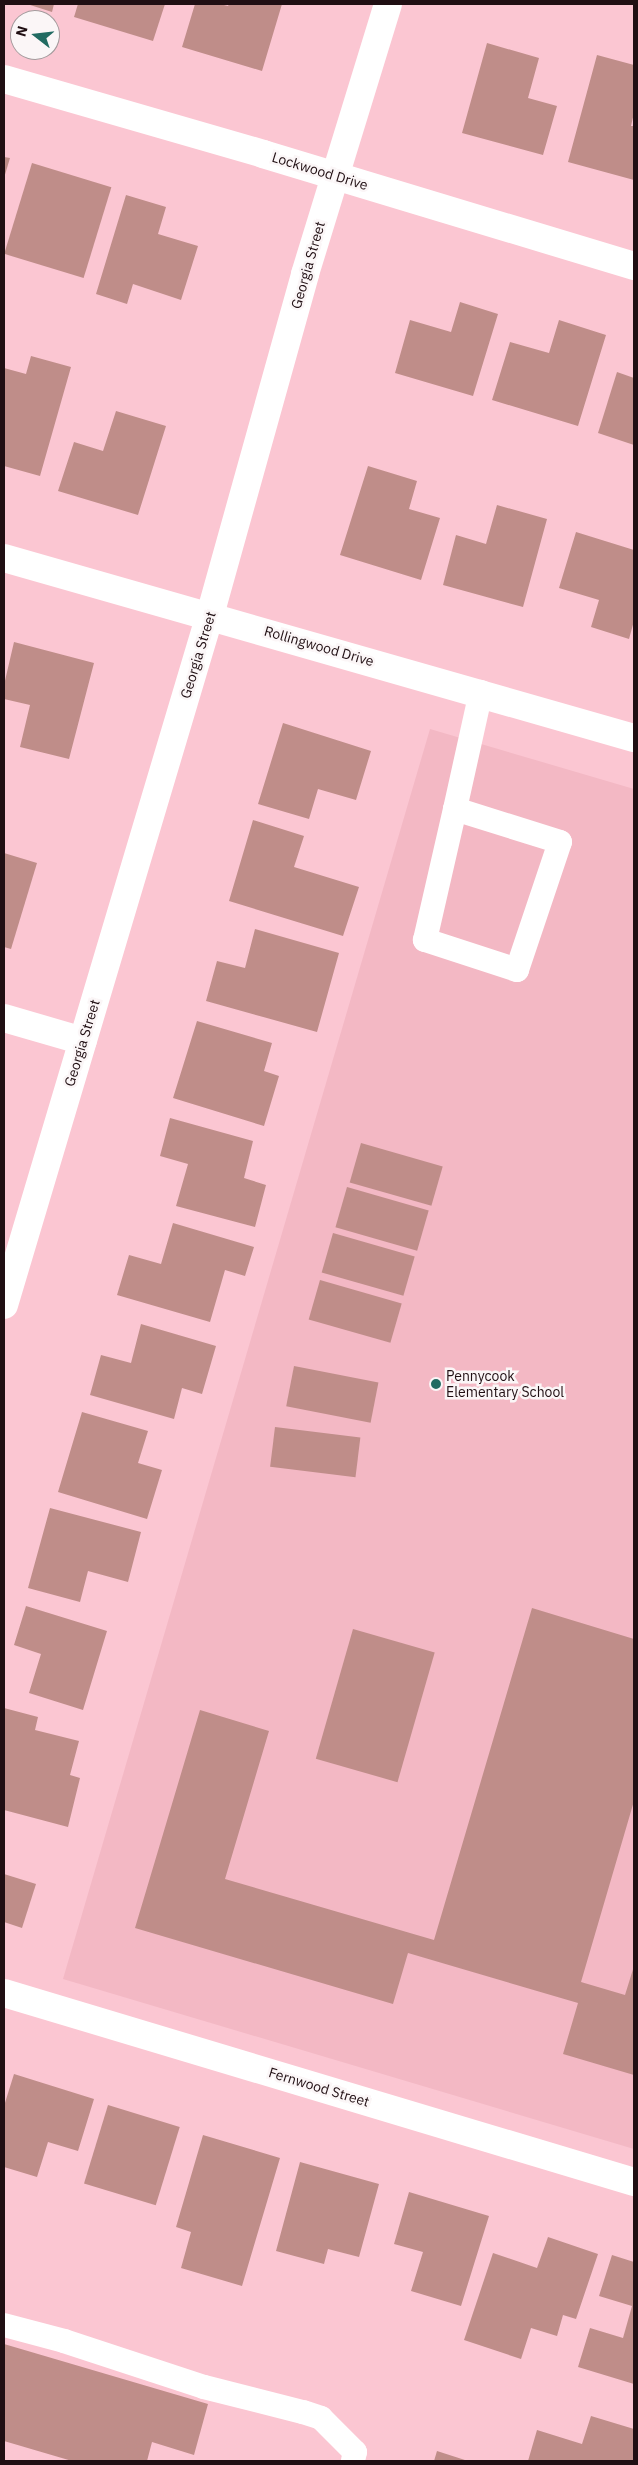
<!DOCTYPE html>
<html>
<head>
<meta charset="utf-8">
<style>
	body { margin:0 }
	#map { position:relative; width:638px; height:2465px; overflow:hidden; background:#fbc6d2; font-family:"IBM Plex Sans",sans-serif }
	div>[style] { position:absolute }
	.built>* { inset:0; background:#f3b8c4 }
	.building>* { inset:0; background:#bf8d89; transform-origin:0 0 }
	.service>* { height:24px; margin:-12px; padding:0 12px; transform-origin:12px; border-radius:12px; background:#fff }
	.minor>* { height:28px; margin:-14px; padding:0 14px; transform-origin:14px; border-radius:14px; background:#fff }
	.tertiary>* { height:28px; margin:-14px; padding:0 14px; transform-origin:14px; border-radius:14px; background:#fff }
	.secondary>* { height:28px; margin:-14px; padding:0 14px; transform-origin:14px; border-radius:14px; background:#fff }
	.dots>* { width:14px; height:14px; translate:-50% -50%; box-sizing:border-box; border:2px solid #fbf6f7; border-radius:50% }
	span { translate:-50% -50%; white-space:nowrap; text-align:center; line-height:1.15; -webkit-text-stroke:5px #fbf6f7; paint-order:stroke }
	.street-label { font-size:14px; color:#200f13 }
	.poi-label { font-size:14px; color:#200f13 }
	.left { translate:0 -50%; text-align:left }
	.frame { position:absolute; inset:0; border:5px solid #200f13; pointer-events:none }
	.north { position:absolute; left:10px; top:10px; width:50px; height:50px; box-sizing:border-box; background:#fbf6f7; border:1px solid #a39a9c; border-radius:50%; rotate:286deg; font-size:14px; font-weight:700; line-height:20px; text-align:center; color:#200f13 }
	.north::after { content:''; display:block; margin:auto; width:18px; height:22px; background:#226b62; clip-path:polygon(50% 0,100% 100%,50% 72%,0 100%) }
</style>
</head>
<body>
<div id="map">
	<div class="built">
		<i style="clip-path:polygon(430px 729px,634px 789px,634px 2149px,63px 1979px)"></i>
	</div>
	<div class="building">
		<i style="clip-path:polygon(27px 4px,54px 4px,52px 12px)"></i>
		<i style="clip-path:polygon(78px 4px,165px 4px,153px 41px,74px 17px)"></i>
		<i style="clip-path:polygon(195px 4px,220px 4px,228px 6px,229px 4px,282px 4px,262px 71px,182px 47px)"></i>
		<i style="clip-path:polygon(487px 43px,539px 58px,528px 98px,557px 106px,543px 155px,462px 133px)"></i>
		<i style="clip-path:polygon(597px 55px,634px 65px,634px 113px,631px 126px,634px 126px,634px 180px,568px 162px)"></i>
		<i style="clip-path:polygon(4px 157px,10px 158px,4px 178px)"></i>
		<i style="left:32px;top:163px;width:83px;height:95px;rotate:17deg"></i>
		<i style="clip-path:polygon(126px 195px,166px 207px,158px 234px,198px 246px,181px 300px,133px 284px,127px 304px,96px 294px)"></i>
		<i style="clip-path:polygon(460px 302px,498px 314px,473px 396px,395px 373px,410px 320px,451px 332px)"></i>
		<i style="clip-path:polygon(559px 320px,606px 335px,578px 426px,492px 400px,510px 342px,549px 353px)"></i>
		<i style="clip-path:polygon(31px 356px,71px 367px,40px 476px,4px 466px,4px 368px,26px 374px)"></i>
		<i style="clip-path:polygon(617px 372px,634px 378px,634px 445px,598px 433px)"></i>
		<i style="clip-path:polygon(116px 411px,166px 426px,138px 515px,58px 491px,74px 442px,103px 451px)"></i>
		<i style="clip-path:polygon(368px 466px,417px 481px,409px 509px,440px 518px,421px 580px,340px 555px)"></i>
		<i style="clip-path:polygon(497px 505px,547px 519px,523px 607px,443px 585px,456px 535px,486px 544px)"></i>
		<i style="clip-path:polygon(576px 532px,634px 550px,634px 621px,629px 639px,591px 627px,599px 600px,559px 588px)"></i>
		<i style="clip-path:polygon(14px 642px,94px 663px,69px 759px,20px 747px,30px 705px,4px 699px,4px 685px)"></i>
		<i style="clip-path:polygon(283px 723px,371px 751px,356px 800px,318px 789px,309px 819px,258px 804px)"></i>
		<i style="clip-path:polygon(253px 820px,304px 836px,294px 867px,359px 887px,343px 936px,229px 901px)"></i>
		<i style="clip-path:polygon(4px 853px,37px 863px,11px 949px,4px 947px)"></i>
		<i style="clip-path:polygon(255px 929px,339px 953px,317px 1032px,206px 1001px,217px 961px,245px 968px)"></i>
		<i style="clip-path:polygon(197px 1021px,272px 1043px,264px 1071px,279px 1076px,264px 1126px,173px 1098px)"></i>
		<i style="clip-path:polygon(170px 1118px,253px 1141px,244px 1178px,266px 1185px,255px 1227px,176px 1206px,188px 1164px,160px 1156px)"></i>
		<i style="left:361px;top:1143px;width:85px;height:41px;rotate:16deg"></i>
		<i style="left:347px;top:1187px;width:85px;height:42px;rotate:16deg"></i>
		<i style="clip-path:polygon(173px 1223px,254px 1247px,245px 1276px,225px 1270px,210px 1322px,117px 1295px,129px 1255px,161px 1264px)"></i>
		<i style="left:333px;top:1233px;width:85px;height:41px;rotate:16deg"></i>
		<i style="left:320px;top:1280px;width:85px;height:41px;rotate:16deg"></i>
		<i style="clip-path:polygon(141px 1324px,216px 1346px,202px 1394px,182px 1388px,174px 1419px,90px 1395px,101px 1355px,131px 1363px)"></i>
		<i style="left:294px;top:1366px;width:86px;height:41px;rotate:11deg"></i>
		<i style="clip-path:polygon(82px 1412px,148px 1431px,138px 1463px,162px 1470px,147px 1519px,58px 1492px)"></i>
		<i style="left:275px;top:1427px;width:86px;height:40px;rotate:7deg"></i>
		<i style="clip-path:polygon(50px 1508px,141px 1532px,128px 1582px,88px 1571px,80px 1602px,28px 1588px)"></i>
		<i style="clip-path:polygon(26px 1606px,107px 1631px,83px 1710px,29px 1693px,41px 1654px,14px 1645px)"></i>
		<i style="clip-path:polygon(532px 1608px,634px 1639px,634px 1801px,581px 1982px,625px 1995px,634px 1966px,634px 2075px,563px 2054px,578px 2003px,408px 1953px,393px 2004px,135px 1928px,200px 1710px,269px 1731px,225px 1879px,434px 1940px)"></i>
		<i style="left:353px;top:1629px;width:85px;height:135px;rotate:16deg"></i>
		<i style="clip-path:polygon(4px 1708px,38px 1717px,35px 1730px,79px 1741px,70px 1775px,80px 1778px,68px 1827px,4px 1810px)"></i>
		<i style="clip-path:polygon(4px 1874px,36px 1884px,22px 1928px,4px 1922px)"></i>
		<i style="clip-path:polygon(14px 2074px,94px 2099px,78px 2151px,48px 2142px,37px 2177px,4px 2167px,4px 2106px)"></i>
		<i style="left:108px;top:2105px;width:75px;height:82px;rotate:17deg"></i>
		<i style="clip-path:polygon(203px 2135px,280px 2158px,242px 2286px,181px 2268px,191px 2232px,176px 2227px)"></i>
		<i style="clip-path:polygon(300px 2162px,379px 2184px,359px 2257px,328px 2249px,324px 2264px,276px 2251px)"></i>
		<i style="clip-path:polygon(409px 2192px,489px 2216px,461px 2306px,411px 2291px,423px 2252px,394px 2244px)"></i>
		<i style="clip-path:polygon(548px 2237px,598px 2254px,576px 2319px,563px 2315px,557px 2336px,531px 2328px,521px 2359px,464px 2340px,493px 2253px,537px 2268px)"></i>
		<i style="clip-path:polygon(612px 2255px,634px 2262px,634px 2384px,578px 2367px,590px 2328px,623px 2338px,632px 2306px,599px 2296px)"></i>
		<i style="clip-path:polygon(4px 2344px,208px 2404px,194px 2455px,152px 2442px,147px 2461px,72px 2461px,4px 2441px)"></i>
		<i style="clip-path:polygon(591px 2416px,634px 2429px,634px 2461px,528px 2461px,537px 2430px,582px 2444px)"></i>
		<i style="clip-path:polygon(437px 2451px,468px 2461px,434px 2461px)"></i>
	</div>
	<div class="service">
		<i style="left:455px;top:809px;width:110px;rotate:17.4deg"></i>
		<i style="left:560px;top:842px;width:135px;rotate:108.6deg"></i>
		<i style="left:517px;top:970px;width:97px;rotate:-161.9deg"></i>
		<i style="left:425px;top:940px;width:134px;rotate:-77.1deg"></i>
		<i style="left:455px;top:809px;width:120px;rotate:-77.5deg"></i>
		<i style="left:4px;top:2325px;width:62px;rotate:14.9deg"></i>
		<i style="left:64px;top:2341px;width:147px;rotate:18.2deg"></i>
		<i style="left:204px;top:2387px;width:102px;rotate:14.2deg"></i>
		<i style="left:303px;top:2412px;width:19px;rotate:18deg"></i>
		<i style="left:321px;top:2418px;width:48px;rotate:45deg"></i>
		<i style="left:355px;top:2452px;width:9px;rotate:103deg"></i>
	</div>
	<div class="minor">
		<i style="left:4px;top:79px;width:270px;rotate:16.1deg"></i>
		<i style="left:263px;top:154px;width:388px;rotate:16.8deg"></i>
		<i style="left:4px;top:1018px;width:82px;rotate:16.2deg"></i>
		<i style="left:4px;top:1993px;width:658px;rotate:16.7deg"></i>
	</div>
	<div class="tertiary">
		<i style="left:4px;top:558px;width:655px;rotate:15.95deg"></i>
	</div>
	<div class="secondary">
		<i style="left:4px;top:1305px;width:720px;rotate:-73.38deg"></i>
		<i style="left:210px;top:615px;width:354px;rotate:-74.4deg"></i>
		<i style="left:305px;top:274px;width:282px;rotate:-72.9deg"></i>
	</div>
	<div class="dots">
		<i style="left:436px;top:1384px;background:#226b62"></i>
	</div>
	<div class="street-label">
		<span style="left:320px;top:171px;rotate:17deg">Lockwood Drive</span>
		<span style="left:308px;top:265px;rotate:-74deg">Georgia Street</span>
		<span style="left:319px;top:646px;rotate:16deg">Rollingwood Drive</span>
		<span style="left:198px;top:655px;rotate:-73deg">Georgia Street</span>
		<span style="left:82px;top:1043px;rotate:-73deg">Georgia Street</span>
		<span style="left:319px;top:2087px;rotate:17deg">Fernwood Street</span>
	</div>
	<div class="poi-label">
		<span class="left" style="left:446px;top:1384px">Pennycook<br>Elementary School</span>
	</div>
	<div class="frame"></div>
	<div class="north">N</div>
</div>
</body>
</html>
